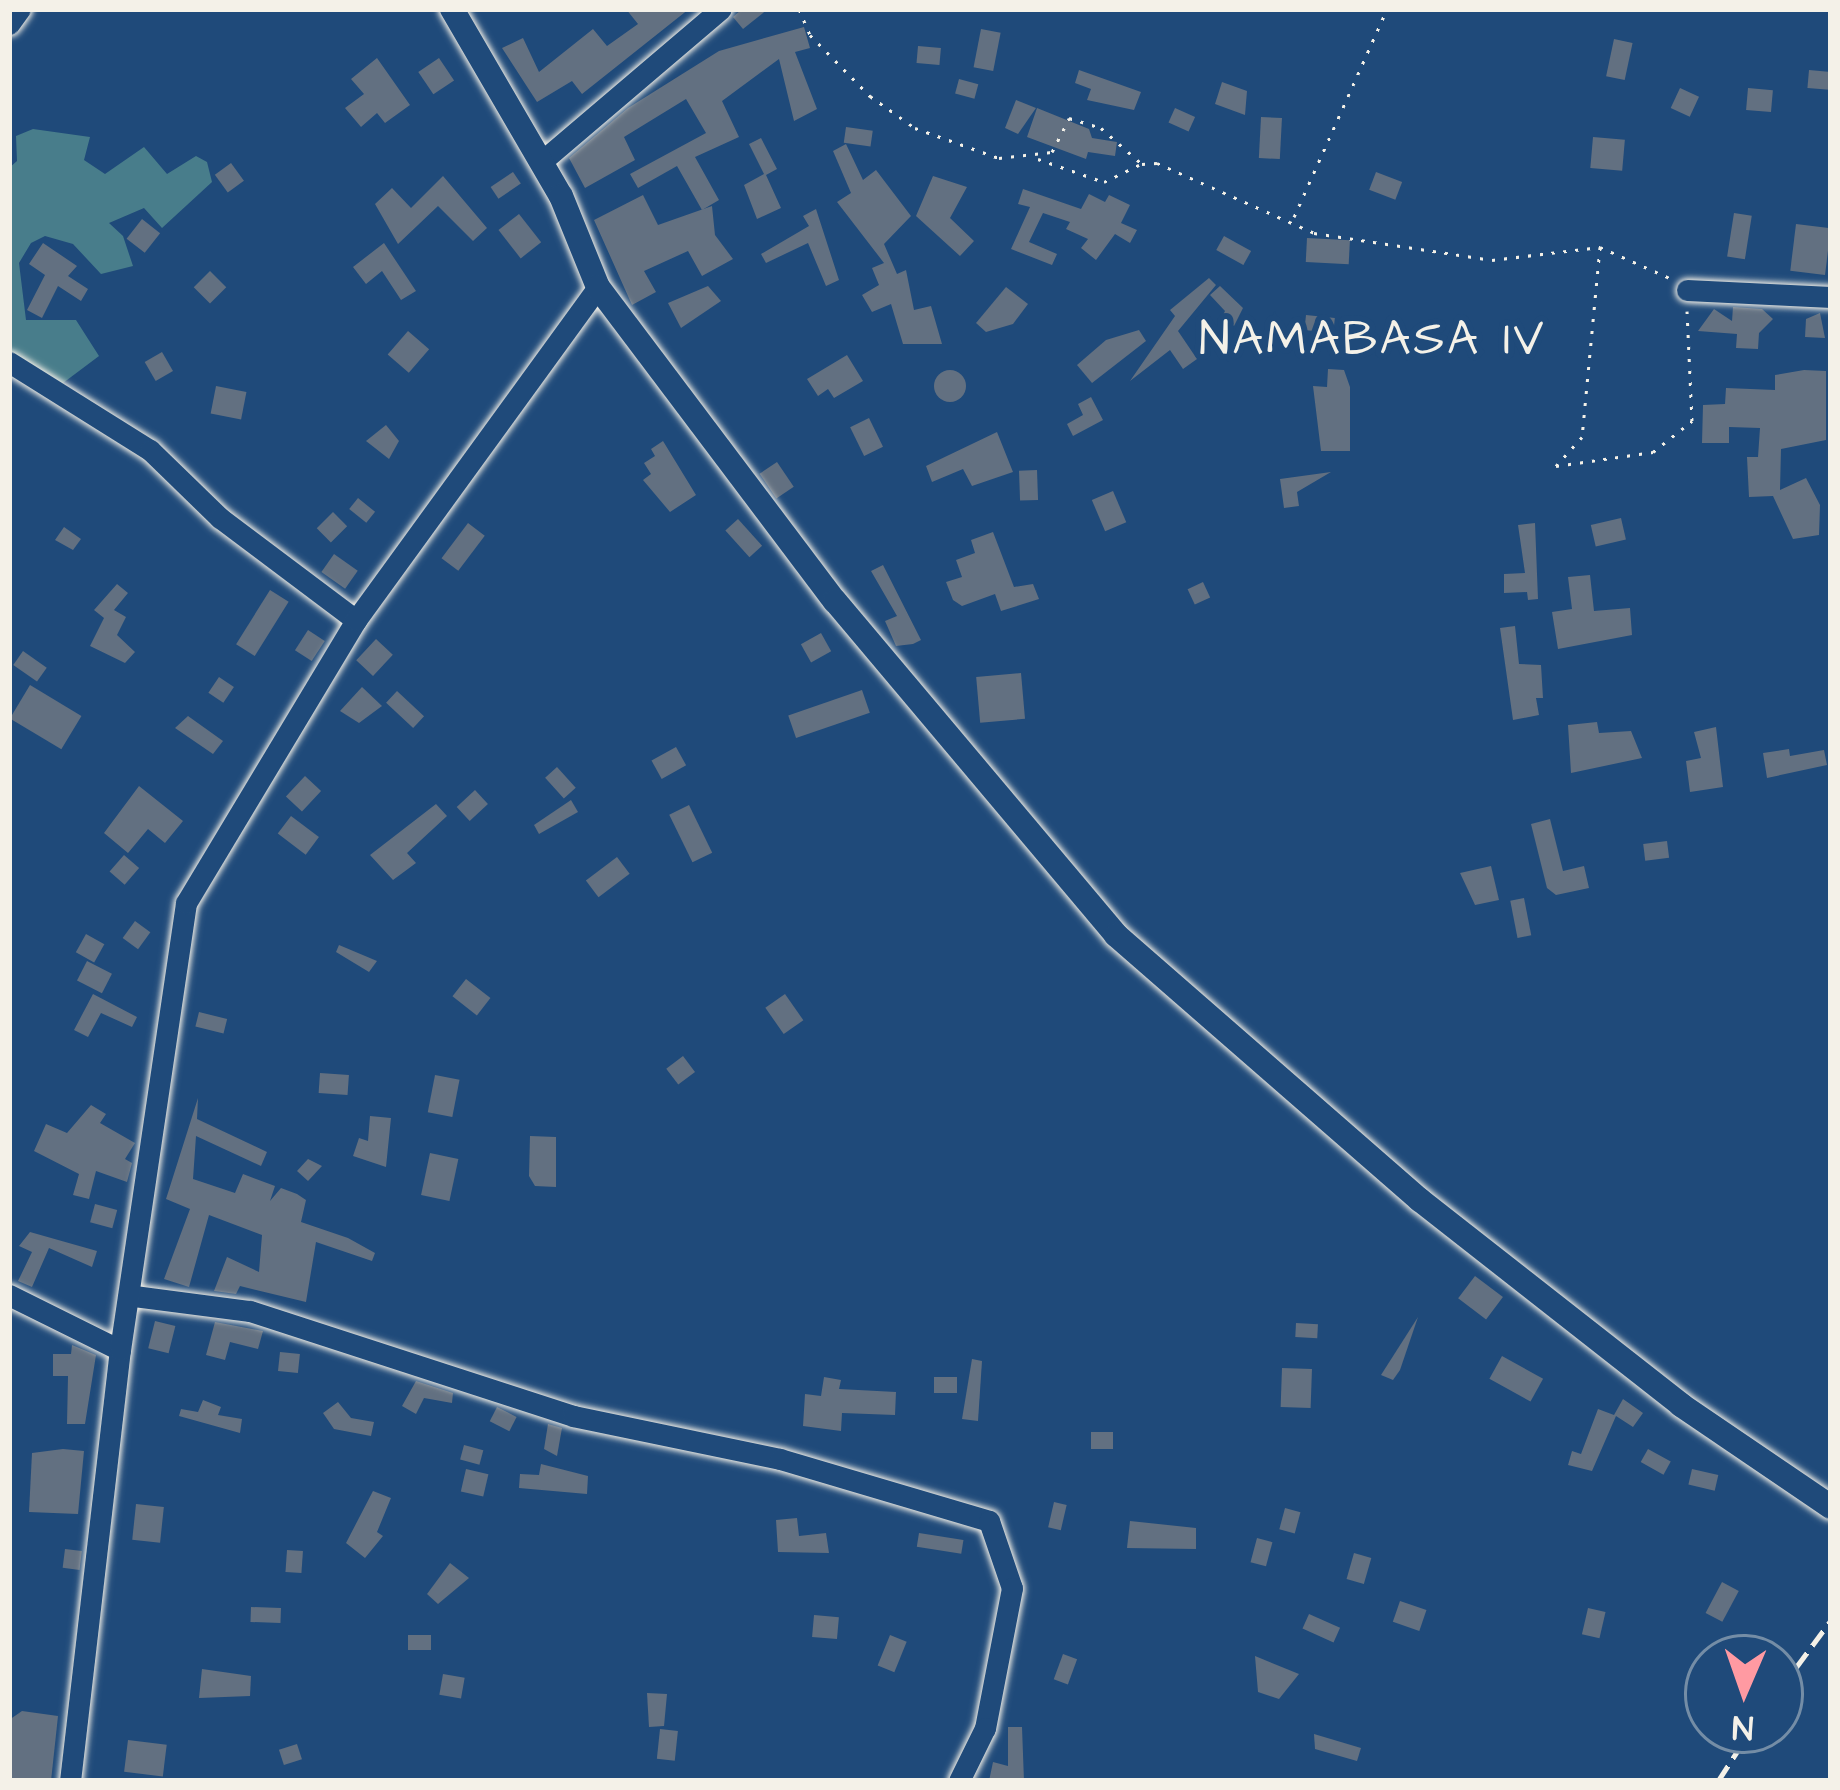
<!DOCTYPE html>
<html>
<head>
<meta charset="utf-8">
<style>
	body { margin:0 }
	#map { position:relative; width:1840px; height:1790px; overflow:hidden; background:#1f4a7a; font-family:"Architects Daughter",sans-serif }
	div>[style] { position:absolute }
	.green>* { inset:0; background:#487d8b }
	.building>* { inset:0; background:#627081; transform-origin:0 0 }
	.round { border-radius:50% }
	.path>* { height:3px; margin-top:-1.5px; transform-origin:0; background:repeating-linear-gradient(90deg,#f4f1e8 0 3px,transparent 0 12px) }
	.roads { filter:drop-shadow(0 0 3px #f4f1e8) drop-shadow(0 0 3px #f4f1e8) }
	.minor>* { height:21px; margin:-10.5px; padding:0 10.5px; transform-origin:10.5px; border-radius:10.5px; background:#1f4a7a }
	.tertiary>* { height:24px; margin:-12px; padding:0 12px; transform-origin:12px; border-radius:12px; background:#1f4a7a }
	.rail>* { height:4.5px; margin-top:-2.25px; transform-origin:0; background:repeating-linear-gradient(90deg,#f4f1e8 0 18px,transparent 0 27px) }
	span { translate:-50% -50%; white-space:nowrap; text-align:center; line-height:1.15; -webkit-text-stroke:12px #1f4a7a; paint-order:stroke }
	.quarter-label { font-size:48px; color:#f4f1e8; letter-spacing:3px }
	.frame { position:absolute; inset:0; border:12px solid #f4f1e8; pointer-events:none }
	.north { position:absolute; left:1684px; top:1634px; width:120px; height:120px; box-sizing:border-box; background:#1f4a7a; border:3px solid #748da6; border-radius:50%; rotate:182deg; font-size:33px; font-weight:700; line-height:48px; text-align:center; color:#f4f1e8 }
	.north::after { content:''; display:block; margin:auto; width:42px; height:54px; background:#ff9aa2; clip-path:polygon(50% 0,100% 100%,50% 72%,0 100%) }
</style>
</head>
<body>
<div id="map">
	<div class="green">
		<i style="clip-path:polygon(33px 129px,90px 137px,84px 160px,105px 174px,144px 147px,167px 174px,196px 156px,207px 162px,212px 182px,162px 228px,144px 208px,109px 223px,123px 236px,133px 266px,101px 274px,73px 244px,45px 236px,31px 243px,19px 263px,26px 320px,76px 320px,99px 356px,51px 392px,9px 365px,9px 168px,17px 161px,16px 136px)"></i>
	</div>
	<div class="building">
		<i style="clip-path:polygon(626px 9px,689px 9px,582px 94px,572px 81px,537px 102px,502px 48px,523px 38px,539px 72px,593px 29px,607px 46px,638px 24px)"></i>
		<i style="clip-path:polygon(742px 9px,768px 9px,743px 29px,733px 17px)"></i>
		<i style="clip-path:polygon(804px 27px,810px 48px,795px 52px,817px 109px,794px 121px,779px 59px,722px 101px,739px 137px,695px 157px,719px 200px,702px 210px,677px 166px,638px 188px,630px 174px,706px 133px,686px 99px,624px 137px,635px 160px,585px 188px,569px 158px,628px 108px,719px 51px)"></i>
		<i style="left:981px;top:29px;width:20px;height:39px;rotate:11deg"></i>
		<i style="left:1614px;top:39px;width:19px;height:38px;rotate:12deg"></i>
		<i style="left:918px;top:46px;width:23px;height:17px;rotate:5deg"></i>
		<i style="clip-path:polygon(377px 58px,410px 105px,385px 123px,377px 113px,361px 127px,345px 108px,364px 94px,351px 79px)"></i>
		<i style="left:439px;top:58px;width:27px;height:25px;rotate:56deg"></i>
		<i style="clip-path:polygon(1079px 70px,1141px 92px,1134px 110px,1087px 100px,1091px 89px,1075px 83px)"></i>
		<i style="left:1809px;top:70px;width:22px;height:18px;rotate:5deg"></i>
		<i style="left:959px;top:79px;width:20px;height:15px;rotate:15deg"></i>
		<i style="clip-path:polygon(1222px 82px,1247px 91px,1245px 115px,1215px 104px)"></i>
		<i style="left:1680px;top:88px;width:21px;height:22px;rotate:25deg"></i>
		<i style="left:1748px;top:88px;width:25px;height:22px;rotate:5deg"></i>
		<i style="clip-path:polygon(1016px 100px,1036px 108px,1018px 134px,1005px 128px)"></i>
		<i style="clip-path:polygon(1037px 108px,1089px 129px,1092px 138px,1117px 142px,1115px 156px,1088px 152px,1086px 159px,1027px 137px)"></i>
		<i style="left:1175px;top:108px;width:22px;height:16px;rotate:24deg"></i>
		<i style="left:1261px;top:117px;width:21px;height:41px;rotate:3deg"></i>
		<i style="left:846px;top:127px;width:27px;height:16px;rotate:8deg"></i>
		<i style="left:1593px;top:137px;width:32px;height:31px;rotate:5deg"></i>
		<i style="clip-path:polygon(761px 138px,777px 169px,766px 175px,781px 208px,757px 219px,744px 185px,764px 174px,749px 144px)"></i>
		<i style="clip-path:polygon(846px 144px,863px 180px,876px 170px,911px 216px,884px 244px,897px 274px,906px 270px,914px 310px,931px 306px,942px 344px,903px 344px,891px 304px,872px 312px,862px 295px,879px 285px,872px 268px,884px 263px,837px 202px,851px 193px,833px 151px)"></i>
		<i style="left:231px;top:163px;width:22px;height:20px;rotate:54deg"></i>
		<i style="left:513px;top:172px;width:14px;height:27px;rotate:56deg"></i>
		<i style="left:1376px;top:172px;width:28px;height:19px;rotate:21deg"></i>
		<i style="clip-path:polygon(443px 176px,487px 228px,473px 241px,438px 206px,398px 244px,375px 204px,392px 188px,411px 208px)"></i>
		<i style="clip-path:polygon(933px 176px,967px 187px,950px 218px,974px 241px,960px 256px,916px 216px)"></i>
		<i style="clip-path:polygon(1023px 189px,1081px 209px,1089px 194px,1105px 202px,1109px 195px,1130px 205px,1121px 223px,1137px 230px,1130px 243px,1115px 234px,1096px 260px,1081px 248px,1088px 239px,1066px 229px,1070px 222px,1043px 213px,1029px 242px,1057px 254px,1052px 265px,1011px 249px,1030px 207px,1018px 204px)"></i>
		<i style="clip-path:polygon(643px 195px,658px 225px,712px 206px,715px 235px,733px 259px,702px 276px,688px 251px,644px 271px,656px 292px,632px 305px,594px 220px)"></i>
		<i style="clip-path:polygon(816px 209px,839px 280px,826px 286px,808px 243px,766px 263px,761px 254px,809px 226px,803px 216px)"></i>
		<i style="left:1734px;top:213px;width:18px;height:44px;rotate:9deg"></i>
		<i style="left:519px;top:214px;width:36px;height:26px;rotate:52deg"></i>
		<i style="left:142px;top:219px;width:23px;height:25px;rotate:38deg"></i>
		<i style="left:1796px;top:224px;width:35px;height:47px;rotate:7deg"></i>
		<i style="left:1224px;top:236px;width:31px;height:16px;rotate:29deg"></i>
		<i style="left:1307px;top:238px;width:43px;height:24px;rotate:3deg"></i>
		<i style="clip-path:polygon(43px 243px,77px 266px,68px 276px,88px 289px,81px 301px,58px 286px,42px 318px,27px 310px,45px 275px,29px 264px)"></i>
		<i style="clip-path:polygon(384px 243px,416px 291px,401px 300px,382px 271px,366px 284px,353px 267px)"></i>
		<i style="left:210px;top:271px;width:23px;height:23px;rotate:45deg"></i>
		<i style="clip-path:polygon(1209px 278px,1216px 285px,1178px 331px,1197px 359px,1183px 369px,1170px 350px,1130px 381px,1175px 316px,1170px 310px)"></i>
		<i style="clip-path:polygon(708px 286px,721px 301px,681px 328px,668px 303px)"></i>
		<i style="clip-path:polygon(1220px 286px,1243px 308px,1234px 326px,1221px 319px,1225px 311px,1210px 295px)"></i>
		<i style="clip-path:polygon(1006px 287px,1028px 304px,1013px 324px,986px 332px,976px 323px)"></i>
		<i style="clip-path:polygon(1733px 307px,1762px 309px,1773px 319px,1759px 333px,1758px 349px,1736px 348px,1737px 334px,1698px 331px,1714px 309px,1732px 321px)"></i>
		<i style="clip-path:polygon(1820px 313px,1825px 338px,1805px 337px,1806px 319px)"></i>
		<i style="left:1306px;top:315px;width:29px;height:15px;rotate:6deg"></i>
		<i style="clip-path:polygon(1139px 330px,1146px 341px,1092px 383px,1077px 365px,1106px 340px)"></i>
		<i style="left:408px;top:331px;width:28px;height:31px;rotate:41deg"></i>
		<i style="left:162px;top:352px;width:22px;height:20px;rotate:60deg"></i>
		<i style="clip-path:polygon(847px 355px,863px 381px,834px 398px,828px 389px,818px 396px,807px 379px)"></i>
		<i style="clip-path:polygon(1328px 369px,1344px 370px,1350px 387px,1350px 451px,1321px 451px,1313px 386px,1327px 387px)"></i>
		<i class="round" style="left:934px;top:370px;width:32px;height:32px"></i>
		<i style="clip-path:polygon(1804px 370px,1826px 371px,1826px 440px,1781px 449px,1780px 490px,1806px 478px,1820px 505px,1819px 535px,1793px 539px,1773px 496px,1749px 497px,1747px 457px,1758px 457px,1760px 428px,1729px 427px,1729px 443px,1702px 443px,1703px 405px,1725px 404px,1726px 388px,1775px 390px,1775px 375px)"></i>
		<i style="left:216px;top:386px;width:31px;height:28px;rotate:11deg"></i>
		<i style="clip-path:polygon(1091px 397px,1103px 420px,1073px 436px,1067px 424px,1083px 415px,1078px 404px)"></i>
		<i style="left:869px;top:418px;width:32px;height:21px;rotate:64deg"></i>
		<i style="clip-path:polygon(386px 425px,399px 441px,389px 459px,366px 441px)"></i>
		<i style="clip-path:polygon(997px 432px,1013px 472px,972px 486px,963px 469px,932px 482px,926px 466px)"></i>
		<i style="clip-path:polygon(663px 441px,696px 495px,670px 512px,643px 480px,651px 474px,644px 463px,655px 456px,651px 449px)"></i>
		<i style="left:777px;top:462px;width:30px;height:21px;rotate:56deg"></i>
		<i style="left:1037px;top:470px;width:30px;height:18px;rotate:88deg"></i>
		<i style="clip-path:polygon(1331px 472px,1297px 492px,1299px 506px,1284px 508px,1280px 479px)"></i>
		<i style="left:1113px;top:491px;width:34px;height:23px;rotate:67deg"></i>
		<i style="left:358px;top:498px;width:22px;height:14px;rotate:39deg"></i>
		<i style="left:333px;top:512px;width:20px;height:23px;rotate:45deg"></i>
		<i style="left:1621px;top:518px;width:22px;height:31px;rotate:77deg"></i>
		<i style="left:738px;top:519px;width:36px;height:17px;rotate:48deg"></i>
		<i style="left:468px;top:523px;width:21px;height:44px;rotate:37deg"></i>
		<i style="clip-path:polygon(1535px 523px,1538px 599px,1528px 600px,1527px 592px,1504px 593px,1504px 574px,1525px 573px,1518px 525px)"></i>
		<i style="clip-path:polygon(64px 527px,81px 539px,73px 550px,55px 540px)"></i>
		<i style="clip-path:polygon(993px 532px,1014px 587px,1033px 584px,1039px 599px,1001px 611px,995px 594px,962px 606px,953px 600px,946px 582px,962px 577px,956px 560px,975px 553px,971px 540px)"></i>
		<i style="left:334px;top:554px;width:29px;height:22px;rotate:35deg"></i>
		<i style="clip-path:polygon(883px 565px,921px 640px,913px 644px,896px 646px,885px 621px,897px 616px,871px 571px)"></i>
		<i style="clip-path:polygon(1590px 575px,1594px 611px,1630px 608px,1632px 635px,1558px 649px,1552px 612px,1572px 609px,1568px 577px)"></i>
		<i style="left:1203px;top:582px;width:17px;height:17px;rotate:65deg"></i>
		<i style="clip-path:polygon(117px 584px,128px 593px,114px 610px,126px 617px,117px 635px,135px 652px,125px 663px,90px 646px,104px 618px,94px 610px)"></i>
		<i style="left:270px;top:590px;width:22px;height:64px;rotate:32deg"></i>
		<i style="clip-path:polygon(1515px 626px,1519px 664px,1541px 665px,1543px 698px,1536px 698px,1539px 715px,1513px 720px,1500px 628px)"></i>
		<i style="left:308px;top:630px;width:20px;height:24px;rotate:33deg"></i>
		<i style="left:821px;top:633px;width:21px;height:23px;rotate:61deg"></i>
		<i style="left:376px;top:639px;width:23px;height:29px;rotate:43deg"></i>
		<i style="left:23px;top:651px;width:29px;height:17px;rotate:35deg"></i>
		<i style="left:1021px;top:673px;width:46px;height:45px;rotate:85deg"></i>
		<i style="left:219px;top:677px;width:18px;height:19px;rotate:34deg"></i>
		<i style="left:30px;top:685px;width:60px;height:39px;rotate:31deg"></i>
		<i style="clip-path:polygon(362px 687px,382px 706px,359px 723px,340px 711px)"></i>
		<i style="left:862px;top:690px;width:24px;height:78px;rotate:71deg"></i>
		<i style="left:397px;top:691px;width:37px;height:16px;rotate:43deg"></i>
		<i style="clip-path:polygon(188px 716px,223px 741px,213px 754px,175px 728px)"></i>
		<i style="clip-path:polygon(1597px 722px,1599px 733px,1631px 731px,1642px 758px,1571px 773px,1568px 725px)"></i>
		<i style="clip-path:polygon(1716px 727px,1723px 787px,1690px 792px,1686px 761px,1701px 758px,1694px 732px)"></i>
		<i style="left:676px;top:747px;width:21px;height:28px;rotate:61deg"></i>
		<i style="clip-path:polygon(1789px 749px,1790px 756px,1824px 750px,1827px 765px,1767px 778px,1763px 753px)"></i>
		<i style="left:557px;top:767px;width:28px;height:16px;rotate:48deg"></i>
		<i style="left:305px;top:776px;width:22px;height:28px;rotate:43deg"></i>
		<i style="clip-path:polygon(139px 786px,183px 821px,165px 843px,148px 829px,128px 853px,104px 833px)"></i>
		<i style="left:475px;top:790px;width:19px;height:25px;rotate:47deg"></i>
		<i style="clip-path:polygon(571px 800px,578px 812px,539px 834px,534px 825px)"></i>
		<i style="clip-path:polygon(436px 804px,447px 816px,407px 853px,416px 863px,393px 880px,370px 855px)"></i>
		<i style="left:689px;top:805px;width:53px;height:22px;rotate:64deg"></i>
		<i style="left:291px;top:816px;width:35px;height:22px;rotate:37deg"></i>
		<i style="clip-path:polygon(1550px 819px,1563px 871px,1584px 866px,1589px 888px,1556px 895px,1547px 888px,1531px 824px)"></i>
		<i style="left:1667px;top:841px;width:17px;height:24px;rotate:83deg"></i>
		<i style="left:124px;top:855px;width:20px;height:22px;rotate:41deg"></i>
		<i style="left:617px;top:857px;width:21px;height:39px;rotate:53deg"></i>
		<i style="clip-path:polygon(1491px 866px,1499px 900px,1475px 905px,1460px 873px)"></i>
		<i style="left:1524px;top:898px;width:38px;height:14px;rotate:79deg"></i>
		<i style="left:135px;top:921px;width:19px;height:21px;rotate:36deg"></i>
		<i style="left:86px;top:934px;width:21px;height:21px;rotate:29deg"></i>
		<i style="clip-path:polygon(339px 945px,377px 961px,369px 972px,336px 952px)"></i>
		<i style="left:87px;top:961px;width:28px;height:22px;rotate:27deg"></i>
		<i style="left:466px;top:979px;width:31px;height:22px;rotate:38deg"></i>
		<i style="clip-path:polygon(93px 994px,137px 1017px,132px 1027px,101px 1013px,88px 1037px,74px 1030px)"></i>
		<i style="left:785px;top:994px;width:32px;height:24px;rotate:55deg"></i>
		<i style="left:199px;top:1012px;width:29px;height:15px;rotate:14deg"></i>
		<i style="left:683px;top:1056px;width:20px;height:21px;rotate:53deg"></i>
		<i style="left:320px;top:1073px;width:29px;height:20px;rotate:4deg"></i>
		<i style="left:435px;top:1075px;width:25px;height:38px;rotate:11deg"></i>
		<i style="clip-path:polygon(198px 1098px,197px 1119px,267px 1152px,261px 1166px,196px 1136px,193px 1179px,235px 1193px,243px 1174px,275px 1186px,270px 1201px,281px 1188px,297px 1194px,306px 1200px,301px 1222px,348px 1238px,375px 1253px,372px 1261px,316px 1242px,306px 1302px,240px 1286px,236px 1294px,214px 1291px,227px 1257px,259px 1272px,262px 1235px,209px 1215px,189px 1287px,164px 1279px,190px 1209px,166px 1199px)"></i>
		<i style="clip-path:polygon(91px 1105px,106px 1114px,100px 1123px,135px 1143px,125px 1159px,132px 1163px,127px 1182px,96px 1171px,89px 1199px,73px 1195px,79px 1174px,34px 1151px,46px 1124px,67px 1133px)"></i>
		<i style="clip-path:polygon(370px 1116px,391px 1118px,386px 1167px,353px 1156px,359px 1138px,368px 1141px)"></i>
		<i style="clip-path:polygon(530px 1136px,556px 1137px,556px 1187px,535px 1186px,529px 1176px)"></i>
		<i style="left:430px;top:1153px;width:29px;height:43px;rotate:12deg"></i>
		<i style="clip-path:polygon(308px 1159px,322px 1166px,308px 1181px,297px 1171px)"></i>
		<i style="left:95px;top:1204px;width:23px;height:19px;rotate:15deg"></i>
		<i style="clip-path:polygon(30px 1232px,97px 1251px,92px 1267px,49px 1248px,32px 1287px,18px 1281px,32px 1252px,19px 1246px)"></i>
		<i style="left:1475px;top:1276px;width:35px;height:28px;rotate:37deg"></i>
		<i style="clip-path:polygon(1418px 1317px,1400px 1370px,1393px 1380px,1381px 1375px)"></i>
		<i style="left:155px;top:1321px;width:21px;height:28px;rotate:14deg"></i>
		<i style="clip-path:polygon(215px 1322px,263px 1331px,258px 1349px,230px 1342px,225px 1360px,206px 1355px)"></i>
		<i style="left:1296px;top:1323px;width:22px;height:14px;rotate:3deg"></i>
		<i style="clip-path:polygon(72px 1345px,96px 1355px,85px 1424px,67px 1424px,68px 1376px,53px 1376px,53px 1354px,71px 1354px)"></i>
		<i style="left:280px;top:1352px;width:20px;height:19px;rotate:6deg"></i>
		<i style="left:1502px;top:1356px;width:47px;height:26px;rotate:29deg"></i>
		<i style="clip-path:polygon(972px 1359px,982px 1361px,978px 1421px,962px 1419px)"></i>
		<i style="left:1282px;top:1368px;width:30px;height:39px;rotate:2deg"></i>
		<i style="clip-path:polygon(824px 1377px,841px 1380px,839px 1389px,896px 1392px,895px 1415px,842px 1413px,841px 1431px,803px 1426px,805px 1394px,821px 1396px)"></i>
		<i style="left:934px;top:1377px;width:23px;height:16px"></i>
		<i style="clip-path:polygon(416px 1381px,453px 1393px,452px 1403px,424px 1398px,416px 1414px,402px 1406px)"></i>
		<i style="clip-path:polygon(1623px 1399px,1643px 1413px,1633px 1427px,1616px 1416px,1592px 1471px,1568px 1465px,1572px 1451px,1581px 1454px,1598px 1409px,1614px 1415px)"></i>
		<i style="clip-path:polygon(203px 1400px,221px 1407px,218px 1415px,242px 1419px,240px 1433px,179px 1416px,181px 1409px,198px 1412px)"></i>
		<i style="clip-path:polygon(338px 1402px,351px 1418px,374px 1422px,371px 1436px,334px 1429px,323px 1413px)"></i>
		<i style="left:497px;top:1407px;width:22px;height:16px;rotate:27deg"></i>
		<i style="clip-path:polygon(548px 1424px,562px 1428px,557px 1456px,544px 1449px)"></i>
		<i style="left:1113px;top:1432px;width:17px;height:22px;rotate:90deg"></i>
		<i style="left:464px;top:1445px;width:20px;height:15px;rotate:15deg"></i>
		<i style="clip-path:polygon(63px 1449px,84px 1451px,78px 1514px,29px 1512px,32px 1453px)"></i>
		<i style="left:1648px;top:1449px;width:26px;height:15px;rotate:29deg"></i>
		<i style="clip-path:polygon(541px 1464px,588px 1476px,587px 1494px,519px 1488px,520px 1474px,539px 1475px)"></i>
		<i style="left:466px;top:1469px;width:23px;height:23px;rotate:13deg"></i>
		<i style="left:1692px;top:1469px;width:27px;height:16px;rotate:13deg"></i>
		<i style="clip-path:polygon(373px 1491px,391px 1498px,377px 1532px,383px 1536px,365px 1558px,346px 1543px)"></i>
		<i style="left:1054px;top:1502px;width:13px;height:26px;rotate:13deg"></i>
		<i style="left:136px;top:1504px;width:28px;height:36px;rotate:6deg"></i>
		<i style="left:1285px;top:1508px;width:16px;height:22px;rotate:15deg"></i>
		<i style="clip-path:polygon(797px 1518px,799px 1536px,826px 1533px,829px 1553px,778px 1552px,776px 1520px)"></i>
		<i style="clip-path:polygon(1130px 1521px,1196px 1528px,1196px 1549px,1127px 1548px)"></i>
		<i style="left:919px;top:1533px;width:45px;height:14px;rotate:9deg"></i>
		<i style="left:1257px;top:1538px;width:16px;height:25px;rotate:15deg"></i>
		<i style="left:65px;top:1549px;width:17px;height:19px;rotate:7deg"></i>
		<i style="left:287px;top:1550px;width:16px;height:22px;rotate:4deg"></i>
		<i style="left:1354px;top:1553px;width:18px;height:27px;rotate:16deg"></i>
		<i style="clip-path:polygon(450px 1563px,469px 1578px,438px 1604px,427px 1594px)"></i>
		<i style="left:1722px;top:1582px;width:19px;height:35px;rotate:28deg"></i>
		<i style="left:1400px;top:1601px;width:28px;height:22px;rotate:19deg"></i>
		<i style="left:251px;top:1607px;width:30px;height:15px;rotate:2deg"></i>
		<i style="left:1588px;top:1608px;width:18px;height:27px;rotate:13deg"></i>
		<i style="left:1309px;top:1614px;width:34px;height:16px;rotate:24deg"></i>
		<i style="left:814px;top:1615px;width:25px;height:22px;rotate:5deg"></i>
		<i style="left:431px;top:1635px;width:15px;height:23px;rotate:90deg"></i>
		<i style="left:890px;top:1635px;width:18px;height:33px;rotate:22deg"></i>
		<i style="left:1063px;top:1654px;width:15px;height:27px;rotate:20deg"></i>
		<i style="clip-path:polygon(1255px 1656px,1299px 1674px,1279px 1699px,1258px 1692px)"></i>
		<i style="clip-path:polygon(202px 1669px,251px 1676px,250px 1696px,199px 1698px)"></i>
		<i style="left:443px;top:1674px;width:22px;height:21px;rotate:10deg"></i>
		<i style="clip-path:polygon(647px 1693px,667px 1694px,664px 1726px,649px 1727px)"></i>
		<i style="clip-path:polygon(22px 1711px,58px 1716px,51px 1781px,9px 1778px,9px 1720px)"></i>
		<i style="clip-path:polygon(1008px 1727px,1022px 1727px,1024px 1781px,989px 1781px,993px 1762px,1008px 1766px)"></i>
		<i style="left:660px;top:1729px;width:18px;height:30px;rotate:6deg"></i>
		<i style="clip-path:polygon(1314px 1734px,1361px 1748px,1357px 1761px,1315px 1749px)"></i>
		<i style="left:128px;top:1740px;width:39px;height:32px;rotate:7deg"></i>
		<i style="left:297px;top:1744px;width:16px;height:19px;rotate:72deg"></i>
	</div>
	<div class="path">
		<i style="left:799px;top:9px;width:28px;rotate:67deg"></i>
		<i style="left:810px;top:35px;width:86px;rotate:45.5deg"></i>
		<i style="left:870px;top:96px;width:55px;rotate:35.4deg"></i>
		<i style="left:915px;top:128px;width:89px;rotate:19.7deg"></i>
		<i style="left:999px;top:158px;width:53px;rotate:-6.5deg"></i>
		<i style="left:1052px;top:152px;width:38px;rotate:-63deg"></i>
		<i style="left:1069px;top:118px;width:34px;rotate:17deg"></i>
		<i style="left:1101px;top:128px;width:55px;rotate:41.3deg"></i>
		<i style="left:1142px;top:164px;width:15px;rotate:-4deg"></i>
		<i style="left:1157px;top:163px;width:172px;rotate:24deg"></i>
		<i style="left:1314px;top:233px;width:180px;rotate:8.6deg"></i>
		<i style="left:1492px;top:260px;width:109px;rotate:-6.9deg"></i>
		<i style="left:1600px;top:247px;width:79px;rotate:24deg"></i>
		<i style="left:1038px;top:159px;width:70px;rotate:19.2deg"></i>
		<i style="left:1104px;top:182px;width:39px;rotate:-26deg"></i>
		<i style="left:1294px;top:217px;width:228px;rotate:-65.9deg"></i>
		<i style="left:1600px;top:247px;width:191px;rotate:95.4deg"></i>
		<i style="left:1582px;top:437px;width:39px;rotate:132deg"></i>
		<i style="left:1556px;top:466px;width:98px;rotate:-8.2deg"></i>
		<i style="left:1653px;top:452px;width:50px;rotate:-38.5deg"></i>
		<i style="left:1692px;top:421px;width:110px;rotate:-92.6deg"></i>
	</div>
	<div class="roads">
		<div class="minor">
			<i style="left:9px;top:24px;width:19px;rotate:-54deg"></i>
			<i style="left:541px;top:162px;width:236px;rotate:-40.4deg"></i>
			<i style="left:1687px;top:290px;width:144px;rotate:2.8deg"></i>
			<i style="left:9px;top:362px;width:166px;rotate:32deg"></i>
			<i style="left:150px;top:450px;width:98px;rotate:44.2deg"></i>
			<i style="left:220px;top:518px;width:170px;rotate:36.9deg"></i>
			<i style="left:9px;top:1295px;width:124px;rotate:26.4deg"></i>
			<i style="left:134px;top:1296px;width:117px;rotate:7.4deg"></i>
			<i style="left:250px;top:1311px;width:340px;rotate:18deg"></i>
			<i style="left:573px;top:1416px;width:211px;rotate:11.7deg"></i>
			<i style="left:780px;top:1459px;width:218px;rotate:16.5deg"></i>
			<i style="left:989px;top:1521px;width:71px;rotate:71.1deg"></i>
			<i style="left:1012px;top:1588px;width:143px;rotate:100.9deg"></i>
			<i style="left:985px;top:1728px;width:59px;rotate:116.1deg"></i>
			<i style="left:70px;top:1781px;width:434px;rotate:-83.4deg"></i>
			<i style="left:120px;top:1350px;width:452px;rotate:-81.6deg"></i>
			<i style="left:186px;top:903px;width:330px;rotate:-59deg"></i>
			<i style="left:356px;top:620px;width:412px;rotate:-54deg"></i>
		</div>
		<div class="tertiary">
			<i style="left:452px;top:9px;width:216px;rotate:59.8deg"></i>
			<i style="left:561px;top:196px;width:98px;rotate:67.9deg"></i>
			<i style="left:598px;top:287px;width:393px;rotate:53deg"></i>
			<i style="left:835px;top:601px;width:436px;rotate:49.9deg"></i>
			<i style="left:1116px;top:935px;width:403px;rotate:41.1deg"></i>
			<i style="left:1420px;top:1200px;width:332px;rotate:38.1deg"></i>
			<i style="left:1681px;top:1405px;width:181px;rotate:34.2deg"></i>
		</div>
	</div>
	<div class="rail">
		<i style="left:1780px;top:1689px;width:86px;rotate:-53.5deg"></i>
		<i style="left:1718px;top:1781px;width:61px;rotate:-57.1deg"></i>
	</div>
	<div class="quarter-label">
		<span style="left:1373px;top:341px">NAMABASA IV</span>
	</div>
	<div class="frame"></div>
	<div class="north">N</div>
</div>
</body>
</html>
